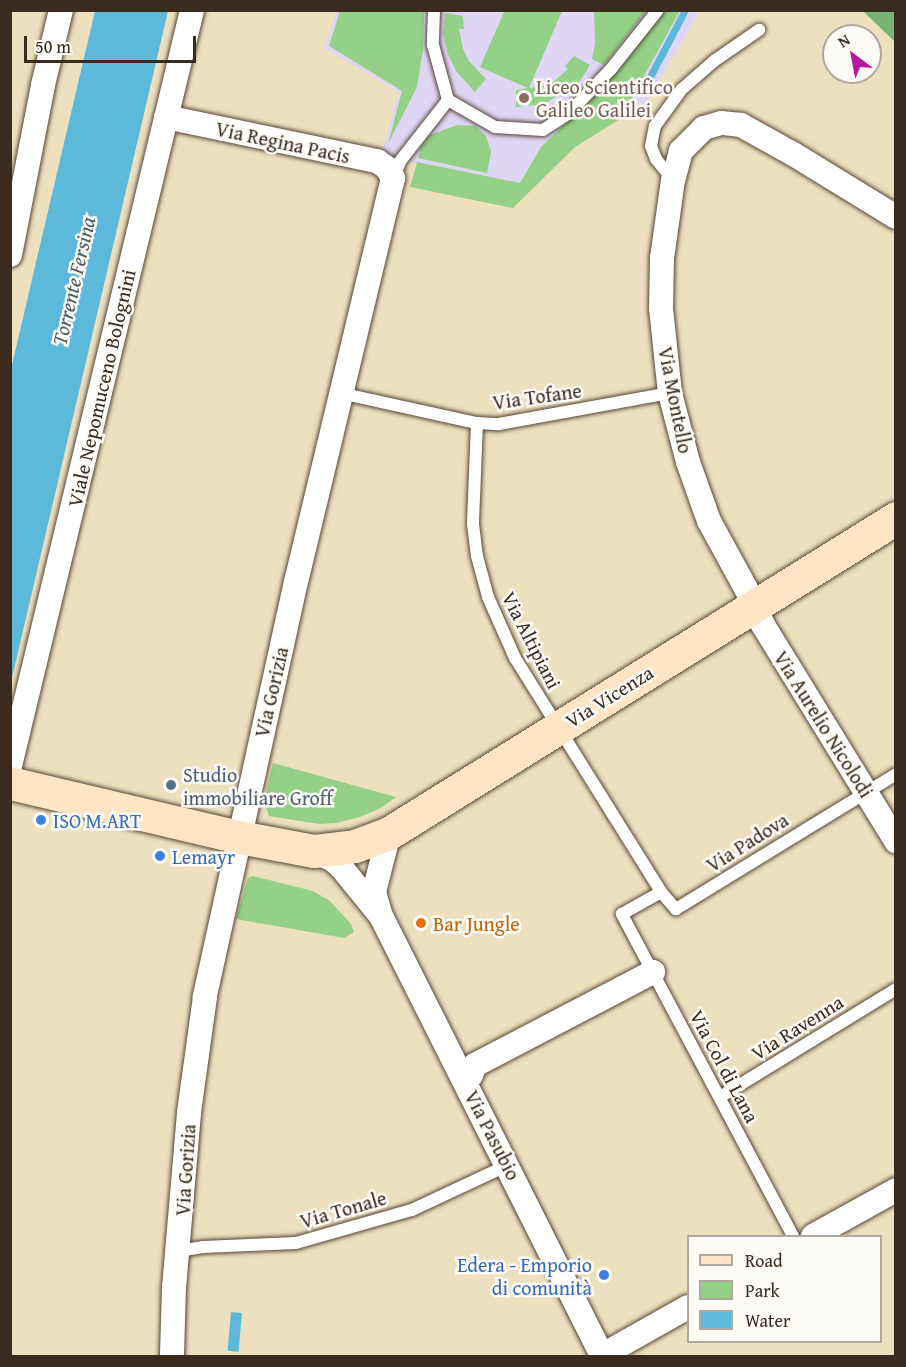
<!DOCTYPE html>
<html>
<head>
<meta charset="utf-8">
<style>
	body { margin:0 }
	#map { position:relative; width:906px; height:1367px; overflow:hidden; background:#ede0bf; font-family:"Gentium Book Plus",serif }
	div>[style] { position:absolute }
	.built>* { inset:0; background:#dfd5f5 }
	.green>* { inset:0; background:#94d187 }
	.forest>* { inset:0; background:#77b374 }
	.water>* { inset:0; background:#5cb9da; transform-origin:0 0 }
	.stream>* { height:7px; margin:-3.5px; padding:0 3.5px; transform-origin:3.5px; border-radius:3.5px; background:#5cb9da }
	.roads { filter:drop-shadow(0 0 2px #564536) drop-shadow(0 0 2px #564536) }
	.lane>* { height:12px; margin:-6px; padding:0 6px; transform-origin:6px; border-radius:6px; background:#fff }
	.street>* { height:24px; margin:-12px; padding:0 12px; transform-origin:12px; border-radius:12px; background:#fff }
	.secondary>* { height:33px; margin:-16.5px; padding:0 16.5px; transform-origin:16.5px; border-radius:16.5px; background:#fde5c5 }
	.dots>* { width:16px; height:16px; translate:-50% -50%; box-sizing:border-box; border:3px solid #fdfcf7; border-radius:50% }
	span { translate:-50% -50%; white-space:nowrap; text-align:center; line-height:1.15; -webkit-text-stroke:5px #fdfcf7; paint-order:stroke }
	.education-label { font-size:20px; color:#785e54 }
	.left { translate:0 -50%; text-align:left }
	.street-label { font-size:20px; color:#3b2a1e }
	.service-label { font-size:20px; color:#4e5e75 }
	.shop-label { font-size:20px; color:#366cbe }
	.right { translate:-100% -50%; text-align:right }
	.food-label { font-size:20px; color:#c56008 }
	.water-label { font-size:21px; color:#475c60; font-style:italic }
	.frame { position:absolute; inset:0; border:12px solid #3b2a1e; pointer-events:none }
	.legend { position:absolute; left:687px; top:1235px; width:195px; height:108px; box-sizing:border-box; background:#fdfcf7; border:2px solid #afa8a0; margin:0; padding:8px 10px; list-style:none; font-size:18px; color:#3b2a1e }
	.legend li { display:flex; align-items:center; gap:12px; height:30px }
	.legend b { width:30px; border:2px solid #afa8a0 }
	.north { position:absolute; left:822px; top:24px; width:60px; height:60px; box-sizing:border-box; background:#fdfcf7; border:2px solid #afa8a0; border-radius:50%; rotate:328deg; font-size:16px; font-weight:700; line-height:24px; text-align:center; color:#3b2a1e }
	.north::after { content:''; display:block; margin:auto; width:21px; height:27px; background:#b5179e; clip-path:polygon(50% 0,100% 100%,50% 72%,0 100%) }
	.scale { position:absolute; left:24px; top:36px; width:172px; height:27px; box-sizing:border-box; border:3px solid #3b2a1e; border-top:0; padding-left:8px; font-size:18px; line-height:21px; white-space:nowrap; color:#3b2a1e; -webkit-text-stroke:4px #fdfcf7; paint-order:stroke }
</style>
</head>
<body>
<div id="map">
	<div class="built">
		<i style="clip-path:polygon(337px 11px,700px 11px,646px 103px,575px 147px,535px 186px,401px 160px,382px 153px,399px 92px,324px 48px)"></i>
	</div>
	<div class="green">
		<i style="clip-path:polygon(505px 10px,562px 11px,529px 88px,540px 87px,553px 82px,568px 69px,565px 66px,574px 56px,590px 65px,578px 84px,544px 104px,516px 107px,516px 90px,528px 88px,480px 67px)"></i>
		<i style="clip-path:polygon(340px 11px,424px 11px,423px 49px,417px 87px,388px 144px,402px 91px,329px 46px)"></i>
		<i style="clip-path:polygon(594px 11px,646px 11px,604px 65px,592px 59px,595px 44px)"></i>
		<i style="clip-path:polygon(665px 11px,680px 11px,620px 119px,575px 147px,513px 208px,410px 187px,417px 162px,520px 183px,541px 147px,589px 101px)"></i>
		<i style="clip-path:polygon(445px 13px,463px 16px,464px 29px,459px 29px,463px 49px,469px 61px,486px 79px,475px 92px,456px 71px,448px 54px,443px 35px)"></i>
		<i style="clip-path:polygon(457px 125px,475px 126px,486px 136px,491px 152px,487px 173px,418px 158px,421px 146px,430px 135px)"></i>
		<i style="clip-path:polygon(273px 763px,396px 797px,381px 808px,360px 817px,336px 823px,319px 824px,269px 816px,264px 801px)"></i>
		<i style="clip-path:polygon(253px 876px,313px 891px,330px 901px,351px 924px,354px 932px,344px 938px,236px 919px,248px 878px)"></i>
	</div>
	<div class="forest">
		<i style="clip-path:polygon(863px 11px,895px 11px,895px 42px,867px 15px)"></i>
	</div>
	<div class="water">
		<i style="clip-path:polygon(95px 11px,168px 11px,11px 682px,11px 369px)"></i>
		<i style="left:231px;top:1312px;width:11px;height:39px;rotate:5deg"></i>
	</div>
	<div class="stream">
		<i style="left:643px;top:90px;width:90px;rotate:-62.3deg"></i>
	</div>
	<div class="roads">
		<div class="lane">
			<i style="left:434px;top:10px;width:35px;rotate:92deg"></i>
			<i style="left:433px;top:45px;width:57px;rotate:74.7deg"></i>
			<i style="left:448px;top:100px;width:54px;rotate:29.9deg"></i>
			<i style="left:495px;top:127px;width:48px;rotate:3.6deg"></i>
			<i style="left:543px;top:130px;width:31px;rotate:-33deg"></i>
			<i style="left:569px;top:113px;width:61px;rotate:-46.3deg"></i>
			<i style="left:611px;top:69px;width:75px;rotate:-51.5deg"></i>
			<i style="left:393px;top:178px;width:20px;rotate:-66deg"></i>
			<i style="left:401px;top:160px;width:76px;rotate:-51.9deg"></i>
			<i style="left:673px;top:180px;width:27px;rotate:-129deg"></i>
			<i style="left:656px;top:159px;width:14px;rotate:-111deg"></i>
			<i style="left:651px;top:146px;width:20px;rotate:-79deg"></i>
			<i style="left:655px;top:126px;width:46px;rotate:-53.9deg"></i>
			<i style="left:682px;top:89px;width:43px;rotate:-41.2deg"></i>
			<i style="left:714px;top:61px;width:55px;rotate:-34.6deg"></i>
			<i style="left:340px;top:393px;width:140px;rotate:12.4deg"></i>
			<i style="left:477px;top:423px;width:22px;rotate:3deg"></i>
			<i style="left:499px;top:424px;width:174px;rotate:-10.3deg"></i>
			<i style="left:477px;top:423px;width:101px;rotate:92.3deg"></i>
			<i style="left:473px;top:524px;width:32px;rotate:83deg"></i>
			<i style="left:477px;top:556px;width:42px;rotate:75deg"></i>
			<i style="left:488px;top:597px;width:67px;rotate:66.1deg"></i>
			<i style="left:515px;top:658px;width:276px;rotate:58deg"></i>
			<i style="left:720px;top:1097px;width:206px;rotate:-31.5deg"></i>
			<i style="left:793px;top:1236px;width:365px;rotate:-118deg"></i>
			<i style="left:622px;top:914px;width:45px;rotate:-29.4deg"></i>
			<i style="left:661px;top:892px;width:23px;rotate:49deg"></i>
			<i style="left:676px;top:909px;width:258px;rotate:-31.5deg"></i>
			<i style="left:178px;top:1251px;width:25px;rotate:-9deg"></i>
			<i style="left:203px;top:1247px;width:93px;rotate:-2.5deg"></i>
			<i style="left:296px;top:1243px;width:121px;rotate:-15.9deg"></i>
			<i style="left:412px;top:1210px;width:106px;rotate:-25.1deg"></i>
		</div>
		<div class="street">
			<i style="left:166px;top:117px;width:216px;rotate:11.8deg"></i>
			<i style="left:377px;top:161px;width:12px;rotate:35deg"></i>
			<i style="left:387px;top:168px;width:12px;rotate:59deg"></i>
			<i style="left:393px;top:178px;width:410px;rotate:103.5deg"></i>
			<i style="left:297px;top:577px;width:430px;rotate:102.4deg"></i>
			<i style="left:205px;top:997px;width:117px;rotate:97.9deg"></i>
			<i style="left:189px;top:1113px;width:175px;rotate:94.9deg"></i>
			<i style="left:174px;top:1287px;width:69px;rotate:91.7deg"></i>
			<i style="left:896px;top:217px;width:121px;rotate:-148.5deg"></i>
			<i style="left:793px;top:154px;width:60px;rotate:-150.9deg"></i>
			<i style="left:741px;top:125px;width:20px;rotate:-174deg"></i>
			<i style="left:721px;top:123px;width:18px;rotate:164deg"></i>
			<i style="left:704px;top:128px;width:33px;rotate:135deg"></i>
			<i style="left:681px;top:151px;width:30px;rotate:105deg"></i>
			<i style="left:673px;top:180px;width:79px;rotate:98deg"></i>
			<i style="left:662px;top:258px;width:50px;rotate:91.1deg"></i>
			<i style="left:661px;top:308px;width:85px;rotate:84deg"></i>
			<i style="left:670px;top:393px;width:71px;rotate:75.4deg"></i>
			<i style="left:688px;top:462px;width:63px;rotate:70.4deg"></i>
			<i style="left:709px;top:521px;width:96px;rotate:61.3deg"></i>
			<i style="left:755px;top:605px;width:22px;rotate:68deg"></i>
			<i style="left:763px;top:625px;width:254px;rotate:58.4deg"></i>
			<i style="left:10px;top:255px;width:173px;rotate:-79deg"></i>
			<i style="left:43px;top:85px;width:77px;rotate:-76.5deg"></i>
			<i style="left:10px;top:766px;width:778px;rotate:-76.46deg"></i>
			<i style="left:314px;top:851px;width:21px;rotate:25deg"></i>
			<i style="left:333px;top:860px;width:11px;rotate:41deg"></i>
			<i style="left:341px;top:867px;width:63px;rotate:50.8deg"></i>
			<i style="left:381px;top:916px;width:492px;rotate:63.3deg"></i>
			<i style="left:380px;top:913px;width:22px;rotate:-106deg"></i>
			<i style="left:374px;top:892px;width:61px;rotate:-75.7deg"></i>
			<i style="left:464px;top:1079px;width:8px;rotate:-30deg"></i>
			<i style="left:471px;top:1075px;width:11px;rotate:-68deg"></i>
			<i style="left:475px;top:1065px;width:201px;rotate:-27.6deg"></i>
			<i style="left:813px;top:1236px;width:95px;rotate:-29deg"></i>
			<i style="left:601px;top:1356px;width:100px;rotate:-29.4deg"></i>
		</div>
		<div class="secondary">
			<i style="left:10px;top:783px;width:235px;rotate:13.3deg"></i>
			<i style="left:239px;top:837px;width:76px;rotate:10.6deg"></i>
			<i style="left:314px;top:851px;width:41px;rotate:-7deg"></i>
			<i style="left:355px;top:846px;width:36px;rotate:-21deg"></i>
			<i style="left:389px;top:833px;width:597px;rotate:-31.85deg"></i>
		</div>
	</div>
	<div class="dots">
		<i style="left:524px;top:98px;background:#8d6e63"></i>
		<i style="left:171px;top:785px;background:#5c6f8a"></i>
		<i style="left:41px;top:820px;background:#3f7fe0"></i>
		<i style="left:160px;top:856px;background:#3f7fe0"></i>
		<i style="left:421px;top:923px;background:#e8710a"></i>
		<i style="left:604px;top:1275px;background:#3f7fe0"></i>
	</div>
	<div class="education-label">
		<span class="left" style="left:536px;top:98px">Liceo Scientifico<br>Galileo Galilei</span>
	</div>
	<div class="street-label">
		<span style="left:283px;top:142px;rotate:12deg">Via Regina Pacis</span>
		<span style="left:101px;top:388px;rotate:-77deg">Viale Nepomuceno Bolognini</span>
		<span style="left:537px;top:396px;rotate:-8deg">Via Tofane</span>
		<span style="left:676px;top:400px;rotate:79deg">Via Montello</span>
		<span style="left:532px;top:640px;rotate:63deg">Via Altipiani</span>
		<span style="left:271px;top:692px;rotate:-77deg">Via Gorizia</span>
		<span style="left:609px;top:696px;rotate:-32deg">Via Vicenza</span>
		<span style="left:824px;top:724px;rotate:58deg">Via Aurelio Nicolodi</span>
		<span style="left:747px;top:842px;rotate:-32deg">Via Padova</span>
		<span style="left:797px;top:1027px;rotate:-32deg">Via Ravenna</span>
		<span style="left:725px;top:1066px;rotate:62deg">Via Col di Lana</span>
		<span style="left:493px;top:1135px;rotate:63deg">Via Pasubio</span>
		<span style="left:185px;top:1170px;rotate:-86deg">Via Gorizia</span>
		<span style="left:343px;top:1209px;rotate:-16deg">Via Tonale</span>
	</div>
	<div class="service-label">
		<span class="left" style="left:183px;top:786px">Studio<br>immobiliare Groff</span>
	</div>
	<div class="shop-label">
		<span class="left" style="left:53px;top:820px">ISO M.ART</span>
		<span class="left" style="left:172px;top:856px">Lemayr</span>
		<span class="right" style="left:592px;top:1276px">Edera - Emporio<br>di comunità</span>
	</div>
	<div class="food-label">
		<span class="left" style="left:433px;top:923px">Bar Jungle</span>
	</div>
	<div class="water-label">
		<span style="left:74px;top:281px;rotate:-77deg">Torrente Fersina</span>
	</div>
	<div class="frame"></div>
	<ul class="legend">
	<li><b style="height:8px;background:#fde5c5"></b>Road</li>
	<li><b style="height:16px;background:#94d187"></b>Park</li>
	<li><b style="height:16px;background:#5cb9da"></b>Water</li>
	</ul>
	<div class="north">N</div>
	<div class="scale">50 m</div>
</div>
</body>
</html>
